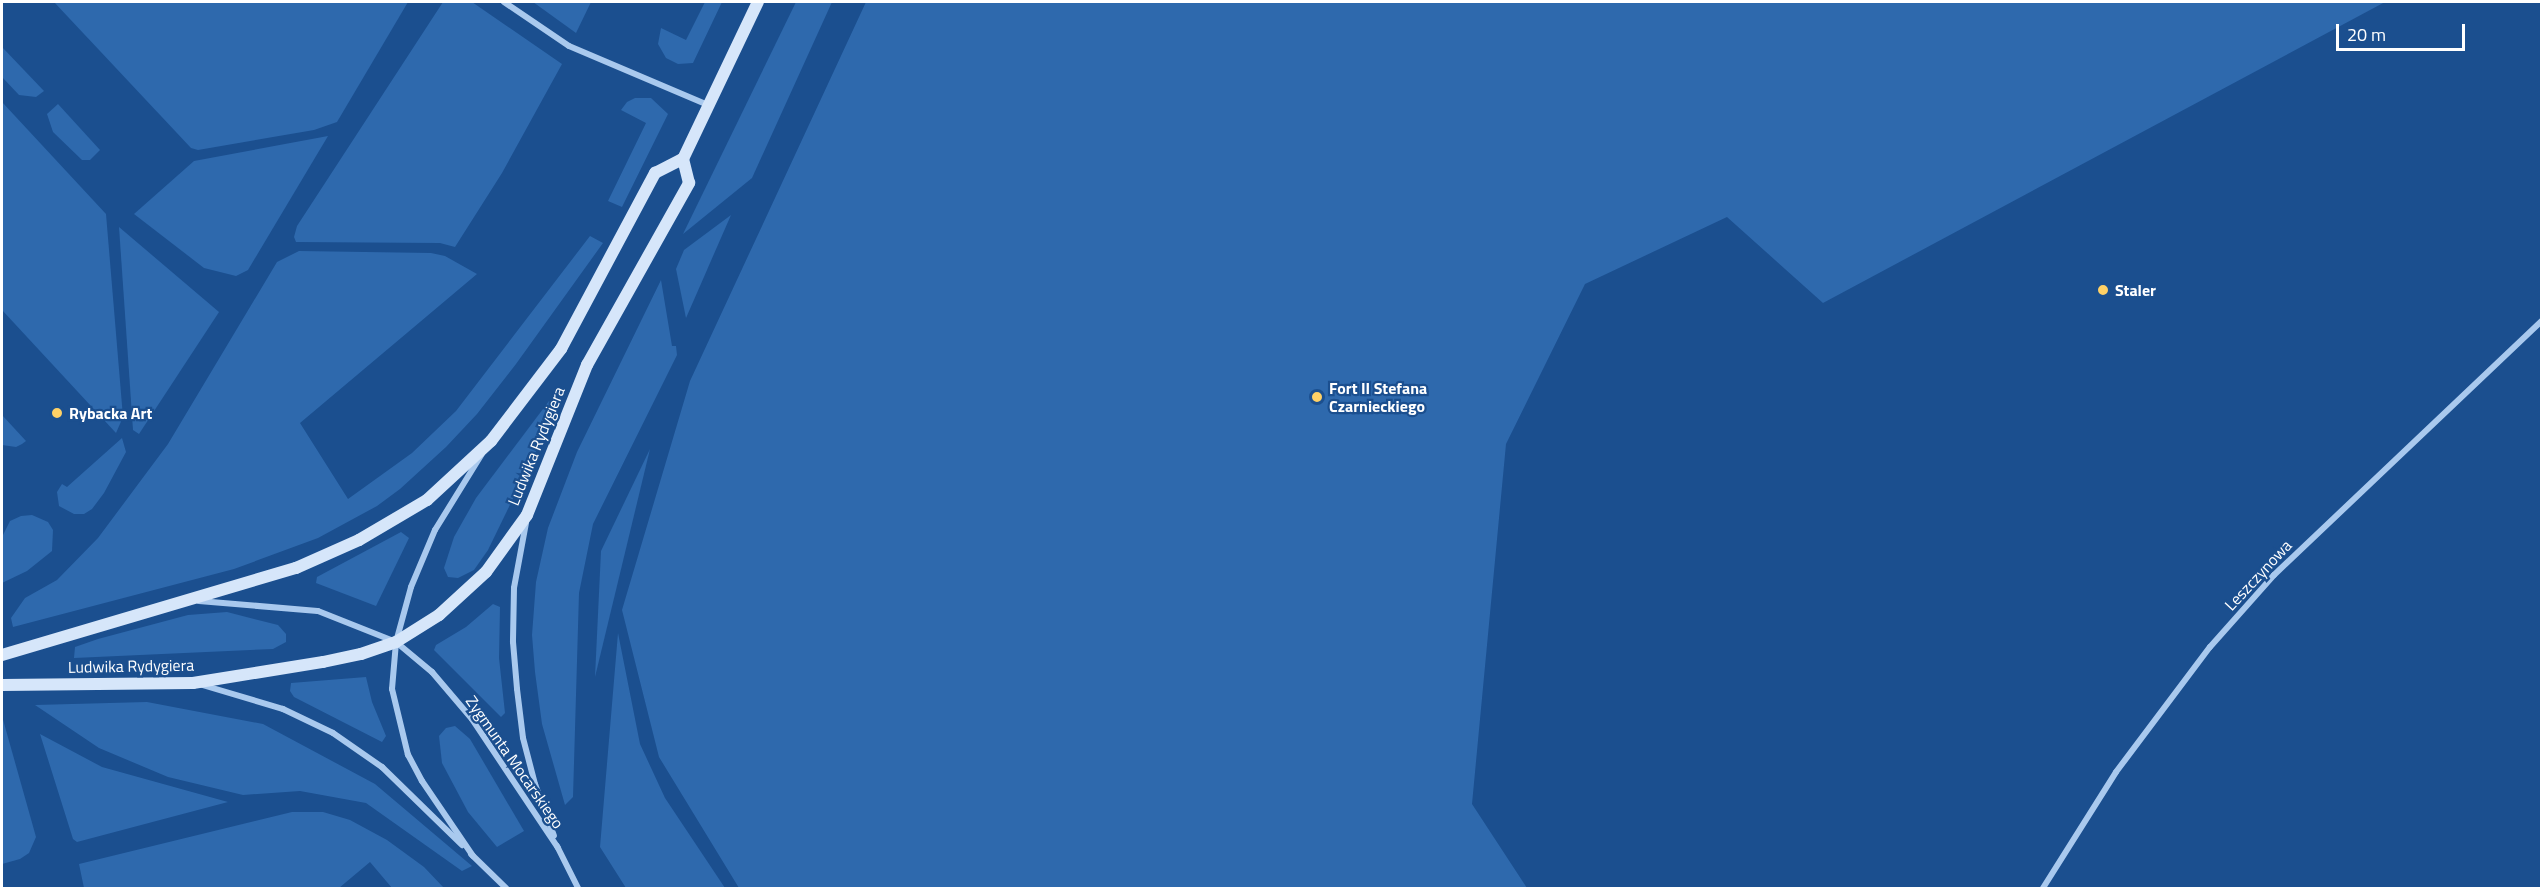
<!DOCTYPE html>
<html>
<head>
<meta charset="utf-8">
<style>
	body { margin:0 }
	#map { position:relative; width:2543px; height:890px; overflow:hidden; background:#1b4f8f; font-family:"Titillium Web",sans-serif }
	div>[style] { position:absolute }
	.green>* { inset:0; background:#2e69ad }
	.street>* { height:6px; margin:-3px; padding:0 3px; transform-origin:3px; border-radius:3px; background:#a9c9ee }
	.secondary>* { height:12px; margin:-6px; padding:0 6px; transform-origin:6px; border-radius:6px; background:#d6e6fa }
	.dots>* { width:16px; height:16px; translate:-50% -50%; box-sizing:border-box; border:3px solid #1b4f8f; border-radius:50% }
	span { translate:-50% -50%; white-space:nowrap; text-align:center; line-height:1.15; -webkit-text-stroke:4.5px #1b4f8f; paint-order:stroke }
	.poi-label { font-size:16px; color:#fff; font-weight:700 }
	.left { translate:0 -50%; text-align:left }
	.street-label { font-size:16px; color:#fff }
	.frame { position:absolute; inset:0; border:3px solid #fff; pointer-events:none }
	.scale { position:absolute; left:2336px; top:24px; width:129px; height:27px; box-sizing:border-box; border:3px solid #fff; border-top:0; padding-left:8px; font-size:18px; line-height:21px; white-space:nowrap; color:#fff; -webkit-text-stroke:4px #1b4f8f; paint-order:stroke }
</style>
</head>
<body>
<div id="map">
	<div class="green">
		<i style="clip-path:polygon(54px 2px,408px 2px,337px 122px,314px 130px,198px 150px,191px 148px)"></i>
		<i style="clip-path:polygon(443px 2px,472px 2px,562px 64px,502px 173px,455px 247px,440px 243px,296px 242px,294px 237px,297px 226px)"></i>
		<i style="clip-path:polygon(533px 2px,591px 2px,576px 33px)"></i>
		<i style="clip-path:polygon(705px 2px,722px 2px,693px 63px,678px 64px,666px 58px,658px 44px,661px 28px,686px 40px)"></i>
		<i style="clip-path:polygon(796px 2px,832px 2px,752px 178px,683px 234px)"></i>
		<i style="clip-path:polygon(866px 2px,2385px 2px,1823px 303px,1727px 217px,1585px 284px,1506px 444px,1472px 804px,1527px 888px,739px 888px,659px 757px,622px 610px,690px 381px)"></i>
		<i style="clip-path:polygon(2px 47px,44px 91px,36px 97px,19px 95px,2px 77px)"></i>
		<i style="clip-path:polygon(635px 98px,651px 98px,668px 114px,622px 207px,608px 201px,646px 123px,621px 110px,627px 102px)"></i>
		<i style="clip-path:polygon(2px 102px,106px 214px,123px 417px,116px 433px,2px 310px)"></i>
		<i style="clip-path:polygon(58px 104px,100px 150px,90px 160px,82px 160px,53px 132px,47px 114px)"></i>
		<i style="clip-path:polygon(328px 136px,248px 270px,236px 276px,204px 268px,134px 214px,194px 161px)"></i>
		<i style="clip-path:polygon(731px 215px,686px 318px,676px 269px,684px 250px)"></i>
		<i style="clip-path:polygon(119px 227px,219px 312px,139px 434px,133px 430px)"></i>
		<i style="clip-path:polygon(590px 236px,603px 243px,516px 364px,477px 414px,446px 447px,400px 489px,377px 506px,318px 538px,234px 569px,13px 627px,11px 618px,25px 598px,57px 580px,98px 538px,168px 444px,277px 262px,299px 251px,431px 253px,445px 256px,477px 274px,300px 423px,348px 499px,412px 453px,456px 411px)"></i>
		<i style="clip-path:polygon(661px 280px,672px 346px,676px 346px,677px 355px,593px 524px,579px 593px,573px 797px,565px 805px,542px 724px,535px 672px,532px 635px,536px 582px,548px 528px,577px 452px)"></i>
		<i style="clip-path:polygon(549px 401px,558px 406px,488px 550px,474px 570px,458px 578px,448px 577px,444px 568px,454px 537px,476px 498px)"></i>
		<i style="clip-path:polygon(2px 415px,26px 441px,22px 444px,16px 447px,2px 445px)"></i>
		<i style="clip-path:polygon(122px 438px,126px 452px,104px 493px,92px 509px,84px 514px,74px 514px,59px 506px,57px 492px,62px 484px,67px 487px)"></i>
		<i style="clip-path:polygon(650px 449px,595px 677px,601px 551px)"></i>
		<i style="clip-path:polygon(32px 515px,48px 522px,53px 530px,52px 551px,27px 571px,2px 583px,2px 537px,10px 521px,21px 516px)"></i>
		<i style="clip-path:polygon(401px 532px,409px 538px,376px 606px,316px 583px,317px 577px)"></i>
		<i style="clip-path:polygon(493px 604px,500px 607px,499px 658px,505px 713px,501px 717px,434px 650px,436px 645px,466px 627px)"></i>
		<i style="clip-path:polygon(227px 612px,278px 625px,286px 634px,286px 642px,273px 649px,74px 658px,75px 647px,98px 639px,188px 615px)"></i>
		<i style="clip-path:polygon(618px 633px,640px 744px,665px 798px,725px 888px,626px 888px,600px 847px)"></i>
		<i style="clip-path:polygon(366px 677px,372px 702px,386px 736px,382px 742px,294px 697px,290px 691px,291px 683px)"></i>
		<i style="clip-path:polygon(147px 702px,263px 724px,375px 784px,472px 866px,462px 871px,366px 803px,300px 791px,243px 795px,168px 777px,99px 748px,35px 705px)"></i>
		<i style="clip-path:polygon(2px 716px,36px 837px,29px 853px,20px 859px,2px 864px)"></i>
		<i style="clip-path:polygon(455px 726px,470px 739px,524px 831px,497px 847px,468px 812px,442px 763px,439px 736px,446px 728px)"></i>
		<i style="clip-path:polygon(40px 734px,102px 767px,228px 802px,77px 842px,73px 839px)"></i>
		<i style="clip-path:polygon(292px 812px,323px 812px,350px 820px,387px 840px,424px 867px,444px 888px,392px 888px,370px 862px,339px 888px,84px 888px,79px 864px)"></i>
	</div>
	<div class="street">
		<i style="left:504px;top:2px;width:78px;rotate:34.1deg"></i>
		<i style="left:569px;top:46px;width:151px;rotate:23deg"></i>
		<i style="left:526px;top:523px;width:66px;rotate:100.5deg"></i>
		<i style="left:514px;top:588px;width:54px;rotate:91.1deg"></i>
		<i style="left:513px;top:642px;width:47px;rotate:85.1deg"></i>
		<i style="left:517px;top:689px;width:49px;rotate:83deg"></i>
		<i style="left:523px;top:738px;width:48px;rotate:75.4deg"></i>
		<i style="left:535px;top:784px;width:55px;rotate:69.9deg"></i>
		<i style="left:199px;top:601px;width:119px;rotate:4.8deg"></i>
		<i style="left:318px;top:611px;width:84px;rotate:21.7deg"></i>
		<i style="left:396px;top:642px;width:47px;rotate:39.8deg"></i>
		<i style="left:432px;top:672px;width:62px;rotate:49.6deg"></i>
		<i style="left:472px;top:719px;width:155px;rotate:56.3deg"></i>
		<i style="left:199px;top:684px;width:88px;rotate:16.6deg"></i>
		<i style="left:283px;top:709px;width:55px;rotate:25.6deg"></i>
		<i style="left:333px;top:733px;width:60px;rotate:34.8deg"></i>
		<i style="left:382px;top:767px;width:112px;rotate:44.3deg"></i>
		<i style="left:557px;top:846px;width:47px;rotate:63.4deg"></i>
		<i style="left:471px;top:854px;width:49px;rotate:44.2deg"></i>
		<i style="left:473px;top:856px;width:91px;rotate:-124.2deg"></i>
		<i style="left:422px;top:781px;width:30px;rotate:-118deg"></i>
		<i style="left:408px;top:755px;width:68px;rotate:-103.6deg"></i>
		<i style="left:392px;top:689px;width:47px;rotate:-85.1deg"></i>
		<i style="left:396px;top:642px;width:57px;rotate:-74.7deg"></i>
		<i style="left:411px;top:587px;width:62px;rotate:-67.2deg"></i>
		<i style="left:435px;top:530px;width:89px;rotate:-58.3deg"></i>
		<i style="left:2043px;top:888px;width:137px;rotate:-57.8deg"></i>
		<i style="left:2116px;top:772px;width:156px;rotate:-53.1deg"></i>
		<i style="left:2210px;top:647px;width:96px;rotate:-48.4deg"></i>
		<i style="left:2274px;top:575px;width:369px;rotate:-43.5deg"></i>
	</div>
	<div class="secondary">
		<i style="left:2px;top:655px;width:307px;rotate:-16.5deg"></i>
		<i style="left:296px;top:568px;width:69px;rotate:-24deg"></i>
		<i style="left:359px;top:540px;width:79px;rotate:-30.5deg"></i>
		<i style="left:427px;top:500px;width:87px;rotate:-42.7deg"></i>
		<i style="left:491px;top:441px;width:116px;rotate:-52.7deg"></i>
		<i style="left:561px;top:349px;width:200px;rotate:-61.9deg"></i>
		<i style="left:655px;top:173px;width:31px;rotate:-27deg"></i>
		<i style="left:683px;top:159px;width:174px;rotate:-64.5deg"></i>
		<i style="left:2px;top:685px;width:191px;rotate:-0.6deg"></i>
		<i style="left:193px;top:683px;width:132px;rotate:-9.2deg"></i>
		<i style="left:323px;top:662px;width:39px;rotate:-12deg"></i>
		<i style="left:361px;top:654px;width:37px;rotate:-19deg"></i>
		<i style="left:396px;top:642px;width:51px;rotate:-32.1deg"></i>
		<i style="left:439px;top:615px;width:64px;rotate:-42.5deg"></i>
		<i style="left:486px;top:572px;width:70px;rotate:-54.3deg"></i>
		<i style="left:527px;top:515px;width:162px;rotate:-68.2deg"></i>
		<i style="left:587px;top:365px;width:209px;rotate:-60.7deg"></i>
		<i style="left:689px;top:183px;width:25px;rotate:-104deg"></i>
	</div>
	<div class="dots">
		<i style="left:2103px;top:290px;background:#ffd166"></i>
		<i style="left:1317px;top:397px;background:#ffd166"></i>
		<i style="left:57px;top:413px;background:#ffd166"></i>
	</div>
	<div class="poi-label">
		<span class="left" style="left:2115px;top:290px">Staler</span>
		<span class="left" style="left:1329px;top:397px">Fort II Stefana<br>Czarnieckiego</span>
		<span class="left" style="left:69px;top:413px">Rybacka Art</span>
	</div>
	<div class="street-label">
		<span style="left:536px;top:446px;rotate:-68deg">Ludwika Rydygiera</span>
		<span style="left:2258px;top:575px;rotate:-47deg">Leszczynowa</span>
		<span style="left:131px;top:666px;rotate:-1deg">Ludwika Rydygiera</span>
		<span style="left:515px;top:762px;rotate:55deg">Zygmunta Mocarskiego</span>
	</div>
	<div class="frame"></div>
	<div class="scale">20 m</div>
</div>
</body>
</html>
